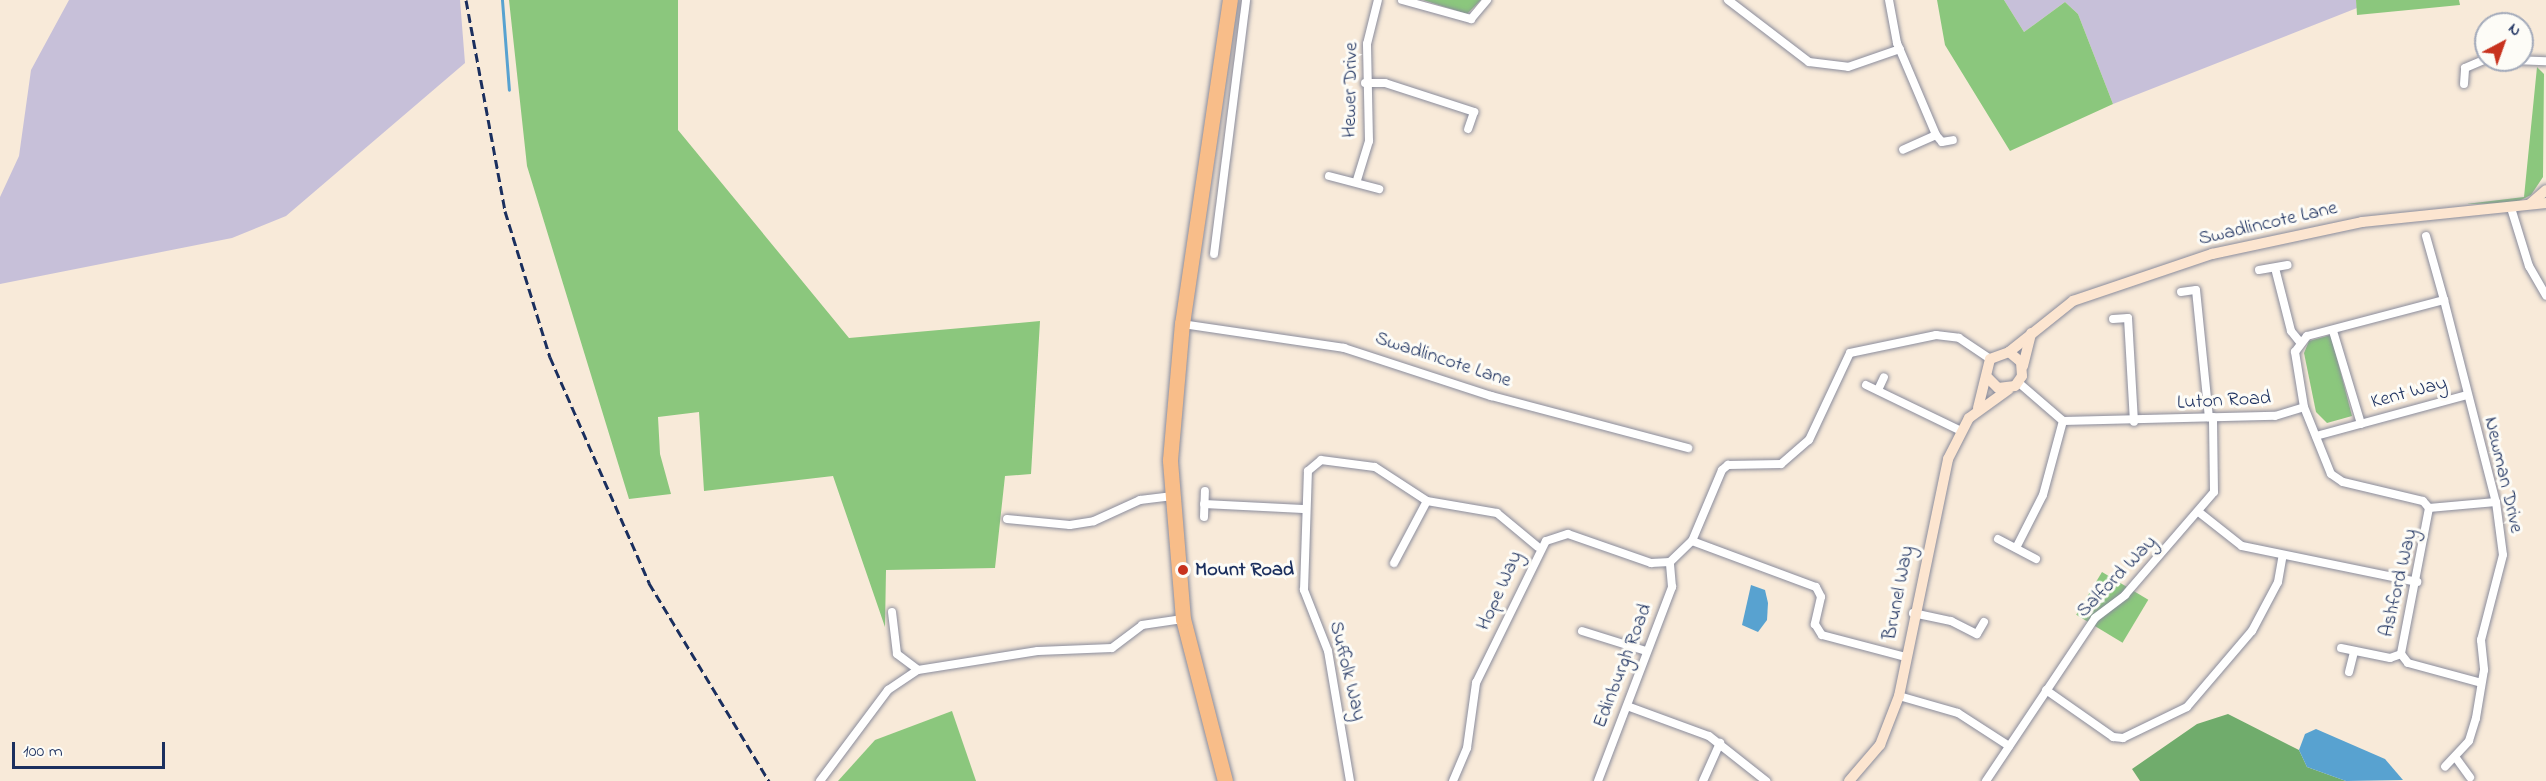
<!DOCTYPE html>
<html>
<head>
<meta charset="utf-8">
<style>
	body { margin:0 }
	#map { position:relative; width:2546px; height:781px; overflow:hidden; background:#f8ead9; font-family:"Indie Flower",sans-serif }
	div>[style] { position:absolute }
	.industrial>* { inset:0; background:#c7c0d9 }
	.green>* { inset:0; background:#8bc77d; transform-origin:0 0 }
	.forest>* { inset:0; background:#70ac6c }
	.water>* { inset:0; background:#58a2d0 }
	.stream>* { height:3px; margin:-1.5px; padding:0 1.5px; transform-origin:1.5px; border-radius:1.5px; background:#58a2d0 }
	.roads { filter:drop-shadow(0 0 2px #8a8c9c) drop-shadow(0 0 2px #8a8c9c) }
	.street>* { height:8px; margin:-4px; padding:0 4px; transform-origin:4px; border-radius:4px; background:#fff }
	.secondary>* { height:10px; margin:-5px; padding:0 5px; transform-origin:5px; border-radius:5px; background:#fce5d0 }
	.highway>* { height:15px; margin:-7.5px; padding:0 7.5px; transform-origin:7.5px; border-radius:7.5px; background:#f8bd89 }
	.rail>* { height:3px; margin-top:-1.5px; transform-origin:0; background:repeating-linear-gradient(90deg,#1b2f5e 0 9px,transparent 0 13.5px) }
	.dots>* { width:16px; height:16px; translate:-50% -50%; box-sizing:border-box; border:3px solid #fdfcf7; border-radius:50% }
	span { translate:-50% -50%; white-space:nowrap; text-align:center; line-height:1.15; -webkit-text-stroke:6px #fdfcf7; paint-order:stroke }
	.street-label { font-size:20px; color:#1b2f5e }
	.poi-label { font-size:20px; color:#1b2f5e; font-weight:700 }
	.left { translate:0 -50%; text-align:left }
	.north { position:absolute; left:2474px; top:12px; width:60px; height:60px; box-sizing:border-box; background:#fdfcf7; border:2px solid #a3aaba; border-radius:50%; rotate:41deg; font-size:16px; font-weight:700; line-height:24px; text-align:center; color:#1b2f5e }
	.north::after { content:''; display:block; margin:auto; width:21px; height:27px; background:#c8321e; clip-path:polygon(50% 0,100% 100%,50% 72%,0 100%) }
	.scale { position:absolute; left:12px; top:742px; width:153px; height:27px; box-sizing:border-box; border:3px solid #1b2f5e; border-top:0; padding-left:8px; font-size:18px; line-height:21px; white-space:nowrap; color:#1b2f5e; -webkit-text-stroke:4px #fdfcf7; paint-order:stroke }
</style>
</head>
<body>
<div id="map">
	<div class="industrial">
		<i style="clip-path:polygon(69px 0,460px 0,465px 63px,286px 216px,232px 238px,0 284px,0 197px,19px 156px,31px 70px)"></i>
		<i style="clip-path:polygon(2004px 0,2356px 0,2357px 8px,2113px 104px,2078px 14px,2065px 2px,2024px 32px)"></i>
	</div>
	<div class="green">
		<i style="clip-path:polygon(509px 0,678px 0,678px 130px,849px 338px,1040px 321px,1031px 474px,1005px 476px,995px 568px,886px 570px,885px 627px,833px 476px,704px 491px,699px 412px,658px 417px,660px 454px,671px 494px,629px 499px,527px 166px)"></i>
		<i style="clip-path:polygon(1423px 0,1481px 0,1467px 14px)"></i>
		<i style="clip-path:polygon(1937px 0,2004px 0,2024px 32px,2065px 2px,2078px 14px,2113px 104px,2010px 151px,1945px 45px)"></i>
		<i style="clip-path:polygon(2356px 0,2459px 0,2460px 5px,2357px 15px)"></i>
		<i style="clip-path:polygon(2537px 67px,2544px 74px,2543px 177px,2531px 195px,2515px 203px,2466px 204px,2524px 197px)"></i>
		<i style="clip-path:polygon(2331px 335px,2352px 416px,2327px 423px,2316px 412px,2304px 353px,2309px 341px)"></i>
		<i style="left:2102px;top:572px;width:54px;height:50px;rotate:31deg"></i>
		<i style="clip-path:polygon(952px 711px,976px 781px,838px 781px,875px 740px)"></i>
	</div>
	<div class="forest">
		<i style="clip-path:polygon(2228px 714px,2299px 750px,2307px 767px,2346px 781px,2140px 781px,2132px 769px,2197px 724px)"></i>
	</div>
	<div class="water">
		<i style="clip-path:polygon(1751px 585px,1765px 590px,1768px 603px,1767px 620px,1758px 632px,1742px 625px)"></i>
		<i style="clip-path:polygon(2316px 729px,2385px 759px,2403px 780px,2346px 781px,2307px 767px,2299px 750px,2305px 734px)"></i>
	</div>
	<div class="stream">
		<i style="left:502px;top:0;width:90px;rotate:85.6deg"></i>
	</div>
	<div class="roads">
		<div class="street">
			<i style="left:1402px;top:0;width:72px;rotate:15.4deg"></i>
			<i style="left:1471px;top:19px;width:25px;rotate:-50deg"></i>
			<i style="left:1728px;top:0;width:102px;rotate:37.4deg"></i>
			<i style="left:1809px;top:62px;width:39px;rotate:7deg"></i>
			<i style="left:1848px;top:67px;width:55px;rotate:-19.1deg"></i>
			<i style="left:1889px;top:0;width:44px;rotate:79.5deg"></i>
			<i style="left:1897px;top:43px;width:100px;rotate:67deg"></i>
			<i style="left:1936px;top:135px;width:36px;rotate:156deg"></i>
			<i style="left:2513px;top:60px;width:33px;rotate:2deg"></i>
			<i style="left:1365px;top:83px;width:20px"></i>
			<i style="left:1385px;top:83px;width:94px;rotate:18deg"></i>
			<i style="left:1474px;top:112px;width:18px;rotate:109deg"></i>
			<i style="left:2464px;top:84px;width:16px;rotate:-86deg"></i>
			<i style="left:2465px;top:68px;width:23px;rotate:-23deg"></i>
			<i style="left:1936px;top:135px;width:9px;rotate:49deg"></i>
			<i style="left:1942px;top:142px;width:11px;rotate:-10deg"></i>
			<i style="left:1329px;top:176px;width:52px;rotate:14.6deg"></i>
			<i style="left:1357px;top:180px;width:41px;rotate:-72.9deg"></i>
			<i style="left:1369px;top:141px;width:97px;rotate:-91.2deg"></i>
			<i style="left:1367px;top:44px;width:45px;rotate:-76deg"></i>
			<i style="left:2511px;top:208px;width:61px;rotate:72.8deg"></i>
			<i style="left:2529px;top:266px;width:34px;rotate:60deg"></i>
			<i style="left:2426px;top:236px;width:66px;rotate:74.3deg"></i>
			<i style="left:1214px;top:254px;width:256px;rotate:-82.8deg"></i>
			<i style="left:2275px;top:268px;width:65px;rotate:75.7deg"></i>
			<i style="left:2291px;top:331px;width:14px;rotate:51deg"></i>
			<i style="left:2259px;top:270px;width:29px;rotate:-10deg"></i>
			<i style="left:2181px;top:292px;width:15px;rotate:-8deg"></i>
			<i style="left:2196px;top:290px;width:128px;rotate:84.2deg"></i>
			<i style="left:2113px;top:319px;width:15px;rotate:-4deg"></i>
			<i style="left:2128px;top:318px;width:104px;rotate:86.7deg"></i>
			<i style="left:1182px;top:324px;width:164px;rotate:8.4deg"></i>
			<i style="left:1344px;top:348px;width:155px;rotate:18.1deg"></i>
			<i style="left:1491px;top:396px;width:204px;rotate:14.8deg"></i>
			<i style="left:2333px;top:331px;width:97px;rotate:73.2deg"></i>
			<i style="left:2019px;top:383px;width:58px;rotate:40.8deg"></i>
			<i style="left:2063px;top:421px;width:212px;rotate:-1.4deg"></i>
			<i style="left:2275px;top:416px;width:30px;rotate:-17deg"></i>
			<i style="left:2304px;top:407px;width:72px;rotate:68.1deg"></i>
			<i style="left:2331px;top:474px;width:14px;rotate:34deg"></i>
			<i style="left:2343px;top:482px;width:82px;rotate:13.4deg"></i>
			<i style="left:2423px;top:501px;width:9px;rotate:49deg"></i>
			<i style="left:1866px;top:385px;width:106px;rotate:25.8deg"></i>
			<i style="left:1878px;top:390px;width:14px;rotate:-65deg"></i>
			<i style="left:2304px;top:407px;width:56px;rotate:-99.3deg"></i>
			<i style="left:2295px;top:352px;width:20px;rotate:-53deg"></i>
			<i style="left:2307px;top:336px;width:142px;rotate:-14.7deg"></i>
			<i style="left:2444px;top:300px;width:209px;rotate:75.6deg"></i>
			<i style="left:2496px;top:502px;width:53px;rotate:82.5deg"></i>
			<i style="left:2503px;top:555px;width:88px;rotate:104.5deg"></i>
			<i style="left:2481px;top:640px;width:30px;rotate:84deg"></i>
			<i style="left:2484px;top:670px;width:49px;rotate:99.5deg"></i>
			<i style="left:2476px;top:718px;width:24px;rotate:107deg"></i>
			<i style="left:2469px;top:741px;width:35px;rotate:133deg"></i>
			<i style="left:2316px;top:436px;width:156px;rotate:-15.2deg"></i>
			<i style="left:1204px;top:504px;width:99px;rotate:2.9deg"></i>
			<i style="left:2429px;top:508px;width:149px;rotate:100.9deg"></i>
			<i style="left:2401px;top:654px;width:11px;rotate:52deg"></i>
			<i style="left:2408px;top:663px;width:73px;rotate:15.2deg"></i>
			<i style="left:2429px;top:508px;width:67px;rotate:-5.1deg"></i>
			<i style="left:2200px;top:513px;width:53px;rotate:38.2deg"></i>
			<i style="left:2242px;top:546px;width:179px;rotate:11.6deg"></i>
			<i style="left:1204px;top:517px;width:26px;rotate:-88deg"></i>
			<i style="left:1007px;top:519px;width:63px;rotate:5.4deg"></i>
			<i style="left:1070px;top:525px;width:24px;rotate:-9deg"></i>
			<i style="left:1094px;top:521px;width:51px;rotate:-24.5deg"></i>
			<i style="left:1140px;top:500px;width:31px;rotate:-7deg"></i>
			<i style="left:1998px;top:539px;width:43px;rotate:27.8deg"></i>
			<i style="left:1692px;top:541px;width:132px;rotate:20.4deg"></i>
			<i style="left:1816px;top:587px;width:11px;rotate:63deg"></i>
			<i style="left:1821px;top:597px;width:28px;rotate:103deg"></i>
			<i style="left:1815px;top:624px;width:13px;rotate:58deg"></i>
			<i style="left:1822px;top:635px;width:86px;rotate:14.8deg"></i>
			<i style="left:2016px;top:548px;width:59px;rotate:-63deg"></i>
			<i style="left:2043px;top:495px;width:77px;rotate:-74.9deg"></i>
			<i style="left:1394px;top:563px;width:70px;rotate:-62deg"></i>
			<i style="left:892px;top:612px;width:42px;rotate:83.2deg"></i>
			<i style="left:897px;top:654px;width:26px;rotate:37deg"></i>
			<i style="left:1913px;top:613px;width:39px;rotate:12deg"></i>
			<i style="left:1951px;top:621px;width:29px;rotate:27deg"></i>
			<i style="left:1977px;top:634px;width:14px;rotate:-60deg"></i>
			<i style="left:1582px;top:631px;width:67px;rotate:17.4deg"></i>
			<i style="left:2341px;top:648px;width:50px;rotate:11.5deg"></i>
			<i style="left:2390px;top:658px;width:12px;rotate:-20deg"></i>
			<i style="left:2349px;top:672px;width:21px;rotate:-76deg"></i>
			<i style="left:2046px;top:690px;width:82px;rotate:35deg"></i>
			<i style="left:2113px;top:737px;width:10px;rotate:6deg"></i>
			<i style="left:2123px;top:738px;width:71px;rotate:-25.8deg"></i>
			<i style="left:2187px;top:707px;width:100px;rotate:-49.5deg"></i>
			<i style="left:2252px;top:631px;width:55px;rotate:-62deg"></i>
			<i style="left:2278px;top:582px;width:27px;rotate:-80deg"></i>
			<i style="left:1899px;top:696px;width:61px;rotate:16.1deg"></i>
			<i style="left:1958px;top:713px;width:61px;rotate:32.9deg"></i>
			<i style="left:1627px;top:706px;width:87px;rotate:20.1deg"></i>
			<i style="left:1709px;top:736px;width:73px;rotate:38.3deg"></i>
			<i style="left:2456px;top:758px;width:24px;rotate:54deg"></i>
			<i style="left:820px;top:781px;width:114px;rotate:-53.2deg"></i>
			<i style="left:888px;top:690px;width:36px;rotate:-34deg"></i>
			<i style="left:918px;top:670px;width:121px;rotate:-9deg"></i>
			<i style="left:1038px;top:651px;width:74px;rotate:-2.3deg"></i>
			<i style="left:1112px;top:648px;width:38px;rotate:-37deg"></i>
			<i style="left:1142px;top:625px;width:41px;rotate:-8.3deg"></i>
			<i style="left:1350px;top:781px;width:132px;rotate:-99.6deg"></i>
			<i style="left:1328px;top:651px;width:66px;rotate:-111.5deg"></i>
			<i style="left:1304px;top:590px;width:119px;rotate:-88.1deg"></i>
			<i style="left:1308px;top:471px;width:17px;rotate:-40deg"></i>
			<i style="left:1321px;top:460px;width:54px;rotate:7.4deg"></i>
			<i style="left:1375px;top:467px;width:62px;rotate:33.2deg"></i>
			<i style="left:1427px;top:501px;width:71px;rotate:9.7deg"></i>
			<i style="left:1497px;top:513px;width:53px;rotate:39.7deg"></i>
			<i style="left:1453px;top:781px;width:36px;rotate:-67deg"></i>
			<i style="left:1467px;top:748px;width:66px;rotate:-82.1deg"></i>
			<i style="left:1476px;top:683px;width:158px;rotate:-63.8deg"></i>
			<i style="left:1546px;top:541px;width:23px;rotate:-18deg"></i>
			<i style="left:1568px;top:534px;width:88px;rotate:19.3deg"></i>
			<i style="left:1651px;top:563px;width:19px;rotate:-3deg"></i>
			<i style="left:1670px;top:562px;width:30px;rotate:-44deg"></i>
			<i style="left:1692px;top:541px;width:77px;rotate:-67.1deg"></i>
			<i style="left:1722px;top:470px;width:8px;rotate:-40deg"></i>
			<i style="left:1728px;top:465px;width:53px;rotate:-1.1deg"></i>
			<i style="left:1781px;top:464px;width:37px;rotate:-41deg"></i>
			<i style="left:1809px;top:440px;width:96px;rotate:-64.8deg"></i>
			<i style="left:1850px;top:353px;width:88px;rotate:-11.8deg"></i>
			<i style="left:1936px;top:335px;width:23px;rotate:7deg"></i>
			<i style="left:1959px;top:338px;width:37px;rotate:34deg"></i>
			<i style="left:1598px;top:781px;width:208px;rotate:-69.1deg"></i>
			<i style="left:1672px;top:587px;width:25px;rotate:-95deg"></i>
			<i style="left:1703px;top:781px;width:42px;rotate:-65.9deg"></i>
			<i style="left:1986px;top:781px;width:196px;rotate:-56.2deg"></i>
			<i style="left:2095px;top:618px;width:38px;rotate:-37deg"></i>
			<i style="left:2125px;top:595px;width:136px;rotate:-49.2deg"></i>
			<i style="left:2214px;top:492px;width:75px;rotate:-90.8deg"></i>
		</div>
		<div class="secondary">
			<i style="left:2530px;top:204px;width:21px;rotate:-41deg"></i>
			<i style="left:2009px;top:352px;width:82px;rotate:-38.6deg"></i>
			<i style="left:2073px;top:301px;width:147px;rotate:-18.7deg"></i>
			<i style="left:2212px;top:254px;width:153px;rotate:-12deg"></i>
			<i style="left:2362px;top:222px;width:185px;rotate:-5.9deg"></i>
			<i style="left:2023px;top:366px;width:34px;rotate:-76deg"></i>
			<i style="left:1978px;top:408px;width:50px;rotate:-76.2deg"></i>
			<i style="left:1990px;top:359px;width:20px;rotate:-20deg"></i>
			<i style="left:2009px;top:352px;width:16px;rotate:40deg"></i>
			<i style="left:2021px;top:362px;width:14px;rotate:86deg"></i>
			<i style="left:2022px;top:376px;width:12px;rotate:125deg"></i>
			<i style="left:2015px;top:386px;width:17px;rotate:173deg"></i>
			<i style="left:1998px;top:388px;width:14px;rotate:-135deg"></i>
			<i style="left:1849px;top:781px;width:48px;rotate:-49.3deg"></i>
			<i style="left:1880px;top:745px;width:53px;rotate:-68.8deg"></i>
			<i style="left:1899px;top:696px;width:242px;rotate:-78.3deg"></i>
			<i style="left:1948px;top:459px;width:46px;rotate:-62.9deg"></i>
			<i style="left:1969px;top:418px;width:49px;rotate:-35.9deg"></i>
		</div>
		<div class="highway">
			<i style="left:1225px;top:781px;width:167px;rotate:-104.5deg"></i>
			<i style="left:1183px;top:619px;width:160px;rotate:-94.7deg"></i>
			<i style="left:1170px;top:460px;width:137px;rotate:-85deg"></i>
			<i style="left:1182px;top:324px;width:328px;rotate:-81.6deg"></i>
		</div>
	</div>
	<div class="rail">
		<i style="left:466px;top:0;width:215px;rotate:79.5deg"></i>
		<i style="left:505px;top:211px;width:153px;rotate:72.9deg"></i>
		<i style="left:550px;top:357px;width:247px;rotate:66.3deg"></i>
		<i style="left:649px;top:583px;width:232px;rotate:58.8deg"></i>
	</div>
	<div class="dots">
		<i style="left:1183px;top:570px;background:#c8321e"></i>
	</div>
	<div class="street-label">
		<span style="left:1351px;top:90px;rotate:-89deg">Hewer Drive</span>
		<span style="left:2268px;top:224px;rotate:-13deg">Swadlincote Lane</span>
		<span style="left:1443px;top:360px;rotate:18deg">Swadlincote Lane</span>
		<span style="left:2409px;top:393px;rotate:-15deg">Kent Way</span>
		<span style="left:2224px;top:401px;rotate:-3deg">Luton Road</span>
		<span style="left:2503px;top:475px;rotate:77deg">Newman Drive</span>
		<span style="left:2117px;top:577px;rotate:-46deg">Salford Way</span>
		<span style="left:2399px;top:583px;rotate:-77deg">Ashford Way</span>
		<span style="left:1500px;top:591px;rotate:-66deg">Hope Way</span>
		<span style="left:1899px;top:593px;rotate:-79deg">Brunel Way</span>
		<span style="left:1623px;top:666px;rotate:-69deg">Edinburgh Road</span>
		<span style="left:1347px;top:671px;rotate:76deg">Suffolk Way</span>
	</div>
	<div class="poi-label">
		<span class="left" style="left:1195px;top:570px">Mount Road</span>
	</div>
	<div class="north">N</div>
	<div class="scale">100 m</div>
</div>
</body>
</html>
